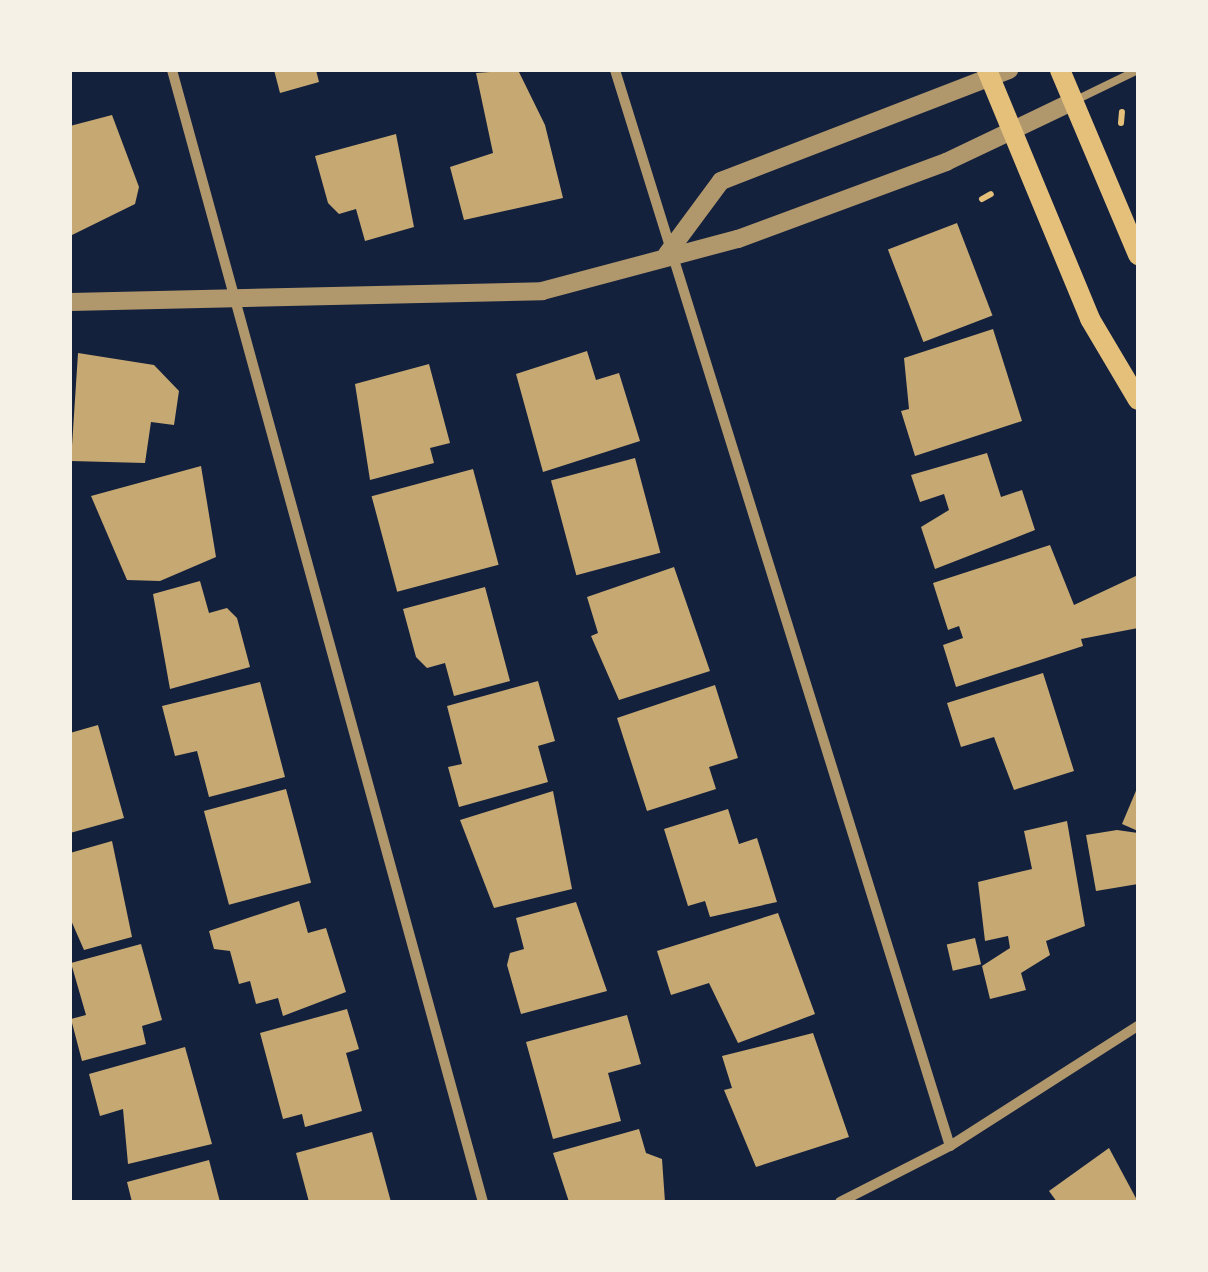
<!DOCTYPE html>
<html>
<head>
<meta charset="utf-8">
<style>
	body { margin:0 }
	#map { position:relative; width:1208px; height:1272px; overflow:hidden; background:#14213d; font-family:Quicksand,sans-serif }
	div>[style] { position:absolute }
	.building>* { inset:0; background:#c6a872; transform-origin:0 0 }
	.path>* { height:6px; margin:-3px; padding:0 3px; transform-origin:3px; border-radius:3px; background:#e5c07b }
	.service>* { height:8px; margin:-4px; padding:0 4px; transform-origin:4px; border-radius:4px; background:#b1986c }
	.minor>* { height:10px; margin:-5px; padding:0 5px; transform-origin:5px; border-radius:5px; background:#b1986c }
	.tertiary>* { height:18px; margin:-9px; padding:0 9px; transform-origin:9px; border-radius:9px; background:#b1986c }
	.secondary>* { height:20px; margin:-10px; padding:0 10px; transform-origin:10px; border-radius:10px; background:#e5c07b }
	span { translate:-50% -50%; white-space:nowrap; text-align:center; line-height:1.15; -webkit-text-stroke:10px #f6f1e7; paint-order:stroke }
	.frame { position:absolute; inset:0; border:72px solid #f6f1e7; pointer-events:none }
</style>
</head>
<body>
<div id="map">
	<div class="building">
		<i style="clip-path:polygon(274px 70px,316px 70px,319px 82px,280px 93px)"></i>
		<i style="clip-path:polygon(518px 70px,545px 125px,563px 198px,464px 220px,450px 167px,493px 153px,476px 73px)"></i>
		<i style="clip-path:polygon(112px 115px,139px 187px,135px 204px,70px 236px,70px 126px)"></i>
		<i style="clip-path:polygon(396px 134px,414px 227px,365px 241px,356px 209px,339px 214px,328px 203px,315px 156px)"></i>
		<i style="left:957px;top:223px;width:99px;height:74px;rotate:69deg"></i>
		<i style="clip-path:polygon(993px 329px,1022px 421px,915px 456px,901px 411px,909px 409px,904px 358px)"></i>
		<i style="clip-path:polygon(587px 351px,596px 380px,619px 373px,640px 441px,543px 472px,516px 374px)"></i>
		<i style="clip-path:polygon(78px 353px,154px 365px,179px 391px,174px 425px,151px 422px,145px 463px,71px 461px)"></i>
		<i style="clip-path:polygon(429px 364px,450px 443px,430px 448px,434px 463px,370px 480px,355px 384px)"></i>
		<i style="clip-path:polygon(987px 453px,1001px 497px,1022px 490px,1035px 530px,935px 569px,921px 527px,949px 510px,944px 494px,920px 502px,911px 475px)"></i>
		<i style="left:635px;top:458px;width:98px;height:87px;rotate:75deg"></i>
		<i style="clip-path:polygon(201px 466px,216px 557px,160px 581px,127px 580px,91px 496px)"></i>
		<i style="left:473px;top:469px;width:99px;height:105px;rotate:75deg"></i>
		<i style="clip-path:polygon(1050px 545px,1074px 605px,1138px 575px,1138px 628px,1081px 639px,1083px 646px,956px 687px,943px 645px,963px 638px,959px 626px,948px 630px,933px 583px)"></i>
		<i style="clip-path:polygon(674px 567px,710px 671px,619px 700px,591px 636px,598px 633px,587px 597px)"></i>
		<i style="clip-path:polygon(200px 581px,209px 613px,227px 608px,237px 618px,250px 667px,170px 689px,153px 594px)"></i>
		<i style="clip-path:polygon(485px 587px,510px 681px,454px 696px,445px 663px,427px 668px,416px 657px,403px 609px)"></i>
		<i style="clip-path:polygon(1043px 673px,1074px 771px,1014px 790px,994px 737px,961px 747px,947px 703px)"></i>
		<i style="clip-path:polygon(538px 681px,555px 741px,538px 746px,548px 782px,459px 807px,448px 767px,462px 764px,447px 706px)"></i>
		<i style="clip-path:polygon(260px 682px,285px 777px,209px 797px,197px 751px,175px 756px,162px 706px)"></i>
		<i style="clip-path:polygon(715px 685px,738px 758px,709px 767px,716px 789px,647px 811px,617px 718px)"></i>
		<i style="clip-path:polygon(98px 725px,124px 818px,70px 833px,70px 733px)"></i>
		<i style="clip-path:polygon(1138px 786px,1138px 831px,1122px 824px)"></i>
		<i style="left:286px;top:789px;width:97px;height:85px;rotate:75deg"></i>
		<i style="clip-path:polygon(553px 791px,572px 889px,494px 908px,460px 820px)"></i>
		<i style="clip-path:polygon(728px 809px,739px 844px,757px 838px,777px 902px,710px 917px,705px 901px,688px 906px,664px 829px)"></i>
		<i style="clip-path:polygon(1067px 821px,1085px 926px,1046px 941px,1050px 955px,1021px 973px,1026px 990px,990px 999px,982px 966px,1010px 948px,1008px 936px,985px 941px,978px 882px,1032px 869px,1024px 831px)"></i>
		<i style="clip-path:polygon(1117px 830px,1138px 833px,1138px 884px,1096px 891px,1086px 835px)"></i>
		<i style="clip-path:polygon(112px 841px,132px 937px,84px 950px,70px 918px,70px 853px)"></i>
		<i style="clip-path:polygon(299px 901px,308px 933px,326px 928px,346px 992px,283px 1016px,278px 998px,256px 1004px,250px 981px,239px 984px,230px 951px,214px 949px,209px 931px)"></i>
		<i style="clip-path:polygon(576px 902px,607px 991px,521px 1014px,507px 965px,510px 953px,524px 949px,516px 918px)"></i>
		<i style="clip-path:polygon(778px 913px,815px 1014px,738px 1043px,709px 983px,671px 995px,657px 951px)"></i>
		<i style="left:975px;top:938px;width:27px;height:29px;rotate:77deg"></i>
		<i style="clip-path:polygon(141px 944px,162px 1020px,142px 1026px,146px 1044px,82px 1061px,71px 1019px,86px 1015px,71px 963px)"></i>
		<i style="clip-path:polygon(347px 1009px,359px 1049px,346px 1053px,362px 1111px,305px 1127px,302px 1114px,283px 1119px,260px 1033px)"></i>
		<i style="clip-path:polygon(627px 1015px,641px 1064px,608px 1073px,621px 1121px,553px 1139px,526px 1042px)"></i>
		<i style="clip-path:polygon(813px 1033px,849px 1137px,756px 1167px,724px 1090px,732px 1088px,722px 1056px)"></i>
		<i style="clip-path:polygon(185px 1047px,212px 1144px,128px 1164px,123px 1109px,100px 1116px,89px 1074px)"></i>
		<i style="clip-path:polygon(639px 1129px,646px 1153px,662px 1159px,665px 1202px,569px 1202px,553px 1153px)"></i>
		<i style="clip-path:polygon(372px 1132px,391px 1202px,309px 1202px,296px 1153px)"></i>
		<i style="clip-path:polygon(1109px 1148px,1138px 1202px,1057px 1202px,1049px 1191px)"></i>
		<i style="clip-path:polygon(209px 1160px,220px 1202px,132px 1202px,127px 1182px)"></i>
	</div>
	<div class="path">
		<i style="left:1121px;top:123px;width:11px;rotate:-85deg"></i>
		<i style="left:982px;top:199px;width:10px;rotate:-29deg"></i>
	</div>
	<div class="service">
		<i style="left:1076px;top:100px;width:69px;rotate:-25.8deg"></i>
	</div>
	<div class="minor">
		<i style="left:172px;top:70px;width:1174px;rotate:74.64deg"></i>
		<i style="left:615px;top:70px;width:1127px;rotate:72.71deg"></i>
		<i style="left:840px;top:1202px;width:123px;rotate:-27deg"></i>
		<i style="left:950px;top:1146px;width:223px;rotate:-32.6deg"></i>
	</div>
	<div class="tertiary">
		<i style="left:667px;top:254px;width:91px;rotate:-53.5deg"></i>
		<i style="left:721px;top:181px;width:309px;rotate:-21.1deg"></i>
		<i style="left:70px;top:302px;width:472px;rotate:-1.3deg"></i>
		<i style="left:542px;top:291px;width:203px;rotate:-14.9deg"></i>
		<i style="left:738px;top:239px;width:222px;rotate:-20.3deg"></i>
		<i style="left:946px;top:162px;width:140px;rotate:-25.5deg"></i>
	</div>
	<div class="secondary">
		<i style="left:987px;top:70px;width:269px;rotate:67.5deg"></i>
		<i style="left:1090px;top:319px;width:94px;rotate:59.3deg"></i>
		<i style="left:1060px;top:70px;width:201px;rotate:67.1deg"></i>
	</div>
	<div class="frame"></div>
</div>
</body>
</html>
